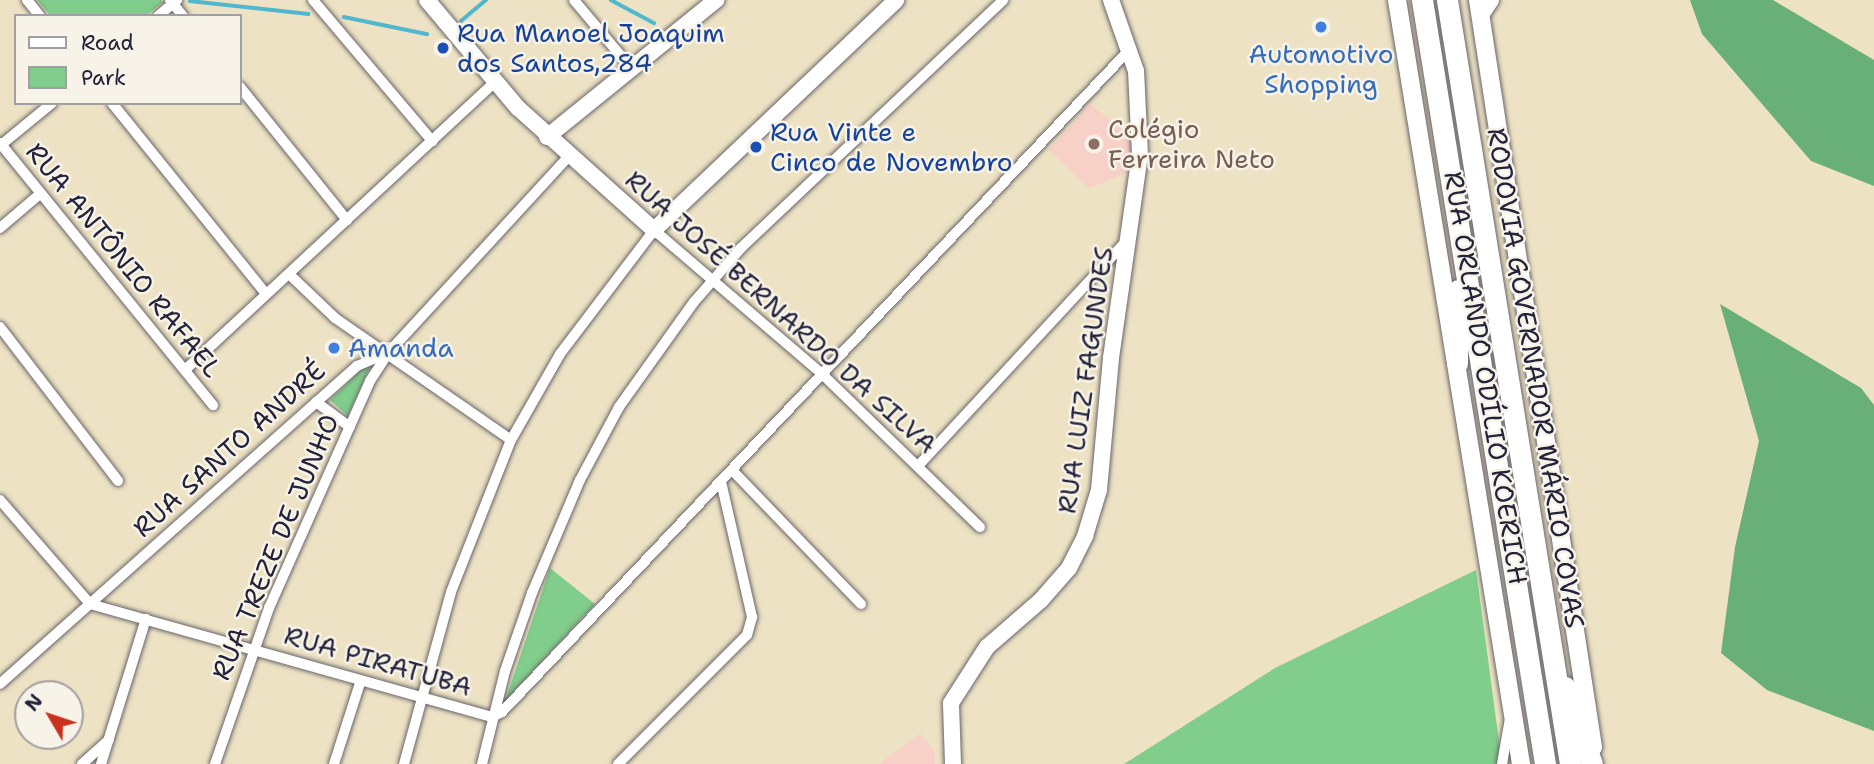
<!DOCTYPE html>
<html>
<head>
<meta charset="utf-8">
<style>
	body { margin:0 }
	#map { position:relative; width:1874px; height:764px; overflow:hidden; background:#ede2c3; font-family:"Shantell Sans",sans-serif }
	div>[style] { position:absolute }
	.built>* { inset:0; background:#f7d1c7 }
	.green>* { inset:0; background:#81cd8b }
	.forest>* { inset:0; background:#68b077 }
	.stream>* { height:3.5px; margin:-1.75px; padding:0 1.75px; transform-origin:1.75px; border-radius:1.75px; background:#50b7ce }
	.roads { filter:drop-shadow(0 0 2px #69656b) drop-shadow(0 0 2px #69656b) }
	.street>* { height:10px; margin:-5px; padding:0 5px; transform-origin:5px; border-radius:5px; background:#fff }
	.secondary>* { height:16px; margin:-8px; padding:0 8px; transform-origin:8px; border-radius:8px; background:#fff }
	.primary>* { height:18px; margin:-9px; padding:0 9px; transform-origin:9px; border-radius:9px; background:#fff }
	.highway>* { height:21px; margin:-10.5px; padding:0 10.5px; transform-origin:10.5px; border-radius:10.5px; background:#fff }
	.dots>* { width:19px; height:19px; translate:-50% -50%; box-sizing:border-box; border:4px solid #f7f3e8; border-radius:50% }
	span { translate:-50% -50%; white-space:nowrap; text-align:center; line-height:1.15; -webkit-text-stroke:5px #f7f3e8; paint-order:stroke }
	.transit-label { font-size:26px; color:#164399 }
	.left { translate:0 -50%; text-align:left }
	.shop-label { font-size:26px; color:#366cbe }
	.education-label { font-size:26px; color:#785e54 }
	.street-label { font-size:26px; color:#22223b }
	.legend { position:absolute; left:14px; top:14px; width:228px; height:91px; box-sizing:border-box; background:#f7f3e8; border:2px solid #a29fa3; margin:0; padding:9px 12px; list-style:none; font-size:21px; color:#22223b }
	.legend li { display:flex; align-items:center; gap:14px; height:35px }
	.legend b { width:35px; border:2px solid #a29fa3 }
	.north { position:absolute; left:14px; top:680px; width:70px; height:70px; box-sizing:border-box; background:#f7f3e8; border:2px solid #a29fa3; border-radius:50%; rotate:309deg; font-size:19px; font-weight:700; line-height:28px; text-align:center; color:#22223b }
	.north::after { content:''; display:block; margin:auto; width:24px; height:32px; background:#c8321e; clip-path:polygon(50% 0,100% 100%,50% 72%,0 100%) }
</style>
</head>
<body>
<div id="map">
	<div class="built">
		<i style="clip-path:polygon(1090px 104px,1133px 139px,1135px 162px,1129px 172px,1089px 188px,1049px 150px)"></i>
		<i style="clip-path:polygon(921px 733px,935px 753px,935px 764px,879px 764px)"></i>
	</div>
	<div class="green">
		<i style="clip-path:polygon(37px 0,161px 0,163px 2px,146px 16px,51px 16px)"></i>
		<i style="clip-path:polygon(371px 365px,348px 416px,330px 400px,364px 367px)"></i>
		<i style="clip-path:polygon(550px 568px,595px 604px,505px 701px)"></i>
		<i style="clip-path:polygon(1476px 570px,1502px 764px,1124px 764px,1275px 668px)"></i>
	</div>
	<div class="forest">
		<i style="clip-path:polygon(1690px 0,1773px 0,1874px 60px,1874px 186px,1811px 161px,1702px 34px)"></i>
		<i style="clip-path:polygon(1720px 304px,1861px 388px,1874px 405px,1874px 731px,1767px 690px,1721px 653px,1735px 547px,1759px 441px)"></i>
	</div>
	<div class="stream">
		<i style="left:611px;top:0;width:49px;rotate:28.1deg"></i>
		<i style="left:190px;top:1px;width:119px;rotate:6.3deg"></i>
		<i style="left:344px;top:17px;width:85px;rotate:11.6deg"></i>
		<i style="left:461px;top:21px;width:33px;rotate:-40deg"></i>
	</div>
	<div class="roads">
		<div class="street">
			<i style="left:27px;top:0;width:21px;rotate:51deg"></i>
			<i style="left:170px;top:0;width:21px;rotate:51deg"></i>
			<i style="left:313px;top:0;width:185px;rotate:49.8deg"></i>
			<i style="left:574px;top:0;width:89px;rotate:50deg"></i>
			<i style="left:158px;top:16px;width:25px;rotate:-40deg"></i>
			<i style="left:240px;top:87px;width:171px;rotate:51.2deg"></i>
			<i style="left:112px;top:103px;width:245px;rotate:51.1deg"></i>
			<i style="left:0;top:143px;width:338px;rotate:50.9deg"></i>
			<i style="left:1px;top:145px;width:66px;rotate:-39.5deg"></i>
			<i style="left:0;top:228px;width:52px;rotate:-40.4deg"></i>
			<i style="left:289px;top:274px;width:64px;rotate:43.7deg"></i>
			<i style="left:335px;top:318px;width:214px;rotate:34.7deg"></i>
			<i style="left:0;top:327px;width:194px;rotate:52.5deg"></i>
			<i style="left:186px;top:369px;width:422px;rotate:-42.9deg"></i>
			<i style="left:316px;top:402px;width:42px;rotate:36.3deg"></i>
			<i style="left:918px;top:466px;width:308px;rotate:-47.2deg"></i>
			<i style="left:732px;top:470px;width:186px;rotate:46.1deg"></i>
			<i style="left:0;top:500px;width:138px;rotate:49.1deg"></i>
			<i style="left:90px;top:604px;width:418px;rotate:15.7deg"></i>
			<i style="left:492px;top:717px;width:11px;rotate:-27deg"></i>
			<i style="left:502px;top:712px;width:913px;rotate:-46.55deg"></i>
			<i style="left:0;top:684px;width:478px;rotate:-41.7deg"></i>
			<i style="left:357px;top:366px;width:34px;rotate:-23deg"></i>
			<i style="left:388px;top:353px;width:268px;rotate:-47.4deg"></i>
			<i style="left:82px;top:764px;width:36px;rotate:-42deg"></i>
			<i style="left:101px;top:764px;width:152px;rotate:-72.8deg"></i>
			<i style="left:215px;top:764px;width:165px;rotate:-70.9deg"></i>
			<i style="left:269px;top:608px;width:248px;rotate:-66deg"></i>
			<i style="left:370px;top:381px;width:33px;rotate:-57deg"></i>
			<i style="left:334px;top:764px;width:88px;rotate:-72.2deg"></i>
			<i style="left:404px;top:764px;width:178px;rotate:-74.7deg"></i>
			<i style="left:451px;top:592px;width:163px;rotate:-68.5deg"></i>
			<i style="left:511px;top:440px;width:99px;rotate:-60.3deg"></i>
			<i style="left:560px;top:354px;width:156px;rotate:-52.8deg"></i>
			<i style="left:654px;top:230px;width:221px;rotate:40.6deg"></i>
			<i style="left:822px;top:374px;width:220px;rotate:44.1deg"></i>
			<i style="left:482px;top:764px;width:96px;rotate:-76.1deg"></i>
			<i style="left:505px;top:671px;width:83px;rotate:-70.9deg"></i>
			<i style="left:532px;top:593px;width:123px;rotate:-67deg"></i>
			<i style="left:580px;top:480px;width:83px;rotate:-61.9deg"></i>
			<i style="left:619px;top:407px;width:129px;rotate:-54.5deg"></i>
			<i style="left:694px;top:302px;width:72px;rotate:-49deg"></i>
			<i style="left:741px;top:248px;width:361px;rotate:-43.4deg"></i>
			<i style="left:618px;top:764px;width:182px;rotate:-45deg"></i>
			<i style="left:747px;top:635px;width:19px;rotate:-74deg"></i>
			<i style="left:752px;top:617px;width:139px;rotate:-102.9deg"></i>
			<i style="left:1502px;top:764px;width:47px;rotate:-80.1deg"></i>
		</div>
		<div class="secondary">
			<i style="left:427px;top:0;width:141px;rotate:49.9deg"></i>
			<i style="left:518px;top:108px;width:183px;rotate:41.9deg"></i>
			<i style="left:654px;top:230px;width:334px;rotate:-43.5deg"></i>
			<i style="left:1481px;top:15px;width:18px;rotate:-56deg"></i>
			<i style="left:547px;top:137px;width:218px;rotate:-39deg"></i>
			<i style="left:953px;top:764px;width:61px;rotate:-91.9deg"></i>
			<i style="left:951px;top:703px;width:67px;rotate:-57.3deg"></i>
			<i style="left:987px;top:647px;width:72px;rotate:-41deg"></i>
			<i style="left:1041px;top:600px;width:43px;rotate:-48.8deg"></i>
			<i style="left:1069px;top:568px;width:36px;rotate:-63deg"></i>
			<i style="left:1085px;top:536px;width:48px;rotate:-73.1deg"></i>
			<i style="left:1099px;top:490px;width:133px;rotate:-84.8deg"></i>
			<i style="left:1111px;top:358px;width:205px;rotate:-81.9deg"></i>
			<i style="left:1140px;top:155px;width:84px;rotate:-92.7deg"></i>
			<i style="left:1136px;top:71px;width:75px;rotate:-109.4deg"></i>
		</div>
		<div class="primary">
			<i style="left:1397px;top:0;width:774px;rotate:80.78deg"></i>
			<i style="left:1478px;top:0;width:756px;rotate:81.25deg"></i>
		</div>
		<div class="highway">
			<i style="left:1422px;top:0;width:774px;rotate:80.85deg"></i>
			<i style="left:1447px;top:0;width:774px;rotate:80.85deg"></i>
			<i style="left:1457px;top:363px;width:73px;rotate:-89.2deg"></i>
			<i style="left:1565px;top:687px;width:82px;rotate:70.7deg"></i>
		</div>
	</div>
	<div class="dots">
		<i style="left:1321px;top:27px;background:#3f7fe0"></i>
		<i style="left:443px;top:48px;background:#1a4fb4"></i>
		<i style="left:1094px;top:144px;background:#8d6e63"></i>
		<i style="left:756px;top:147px;background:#1a4fb4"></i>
		<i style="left:334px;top:348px;background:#3f7fe0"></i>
	</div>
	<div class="transit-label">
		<span class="left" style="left:457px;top:48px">Rua Manoel Joaquim<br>dos Santos,284</span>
		<span class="left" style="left:770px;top:147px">Rua Vinte e<br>Cinco de Novembro</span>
	</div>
	<div class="shop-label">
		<span style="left:1321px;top:69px">Automotivo<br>Shopping</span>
		<span class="left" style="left:348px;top:348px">Amanda</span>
	</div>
	<div class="education-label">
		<span class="left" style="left:1108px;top:144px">Colégio<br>Ferreira Neto</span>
	</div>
	<div class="street-label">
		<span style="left:124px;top:260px;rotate:51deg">RUA ANTÔNIO RAFAEL</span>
		<span style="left:781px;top:312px;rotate:42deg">RUA JOSÉ BERNARDO DA SILVA</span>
		<span style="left:1486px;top:378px;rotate:81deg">RUA ORLANDO ODÍLIO KOERICH</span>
		<span style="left:1536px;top:378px;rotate:81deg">RODOVIA GOVERNADOR MÁRIO COVAS</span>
		<span style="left:1085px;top:380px;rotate:-82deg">RUA LUIZ FAGUNDES</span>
		<span style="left:229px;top:449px;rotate:-42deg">RUA SANTO ANDRÉ</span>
		<span style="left:275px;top:547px;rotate:-67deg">RUA TREZE DE JUNHO</span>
		<span style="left:378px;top:661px;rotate:16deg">RUA PIRATUBA</span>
	</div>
	<ul class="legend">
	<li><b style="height:9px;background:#fff"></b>Road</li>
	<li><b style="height:19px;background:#81cd8b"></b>Park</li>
	</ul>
	<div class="north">N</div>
</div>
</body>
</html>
